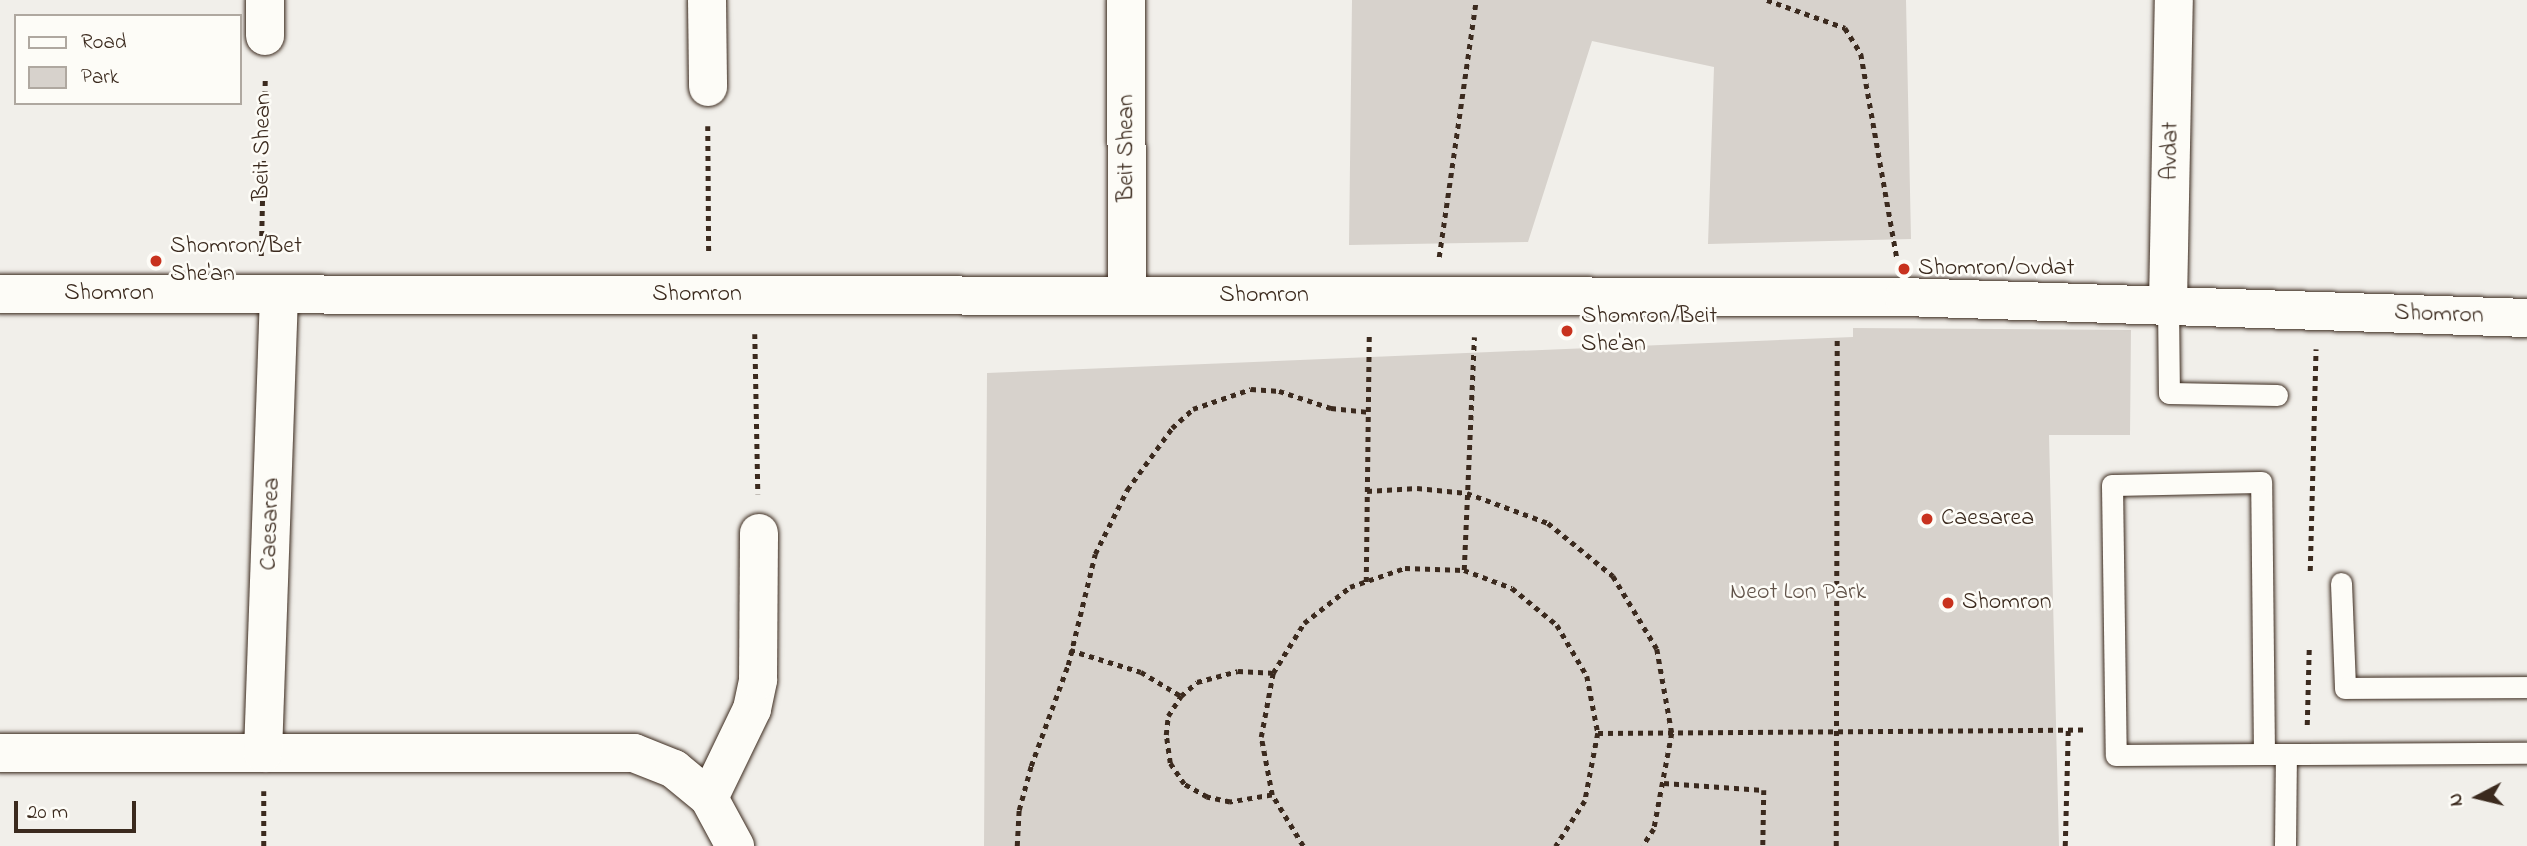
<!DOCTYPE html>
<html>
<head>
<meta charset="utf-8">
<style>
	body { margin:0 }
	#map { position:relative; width:2527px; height:846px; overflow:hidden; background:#f1efea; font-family:"Indie Flower",sans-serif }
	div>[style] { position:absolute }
	.green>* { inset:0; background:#d7d2cc }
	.path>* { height:4.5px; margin-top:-2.25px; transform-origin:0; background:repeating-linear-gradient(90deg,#3b2a1e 0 5px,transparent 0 10px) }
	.roads { filter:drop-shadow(0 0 2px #3b2a1e) drop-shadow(0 0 2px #3b2a1e) }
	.lane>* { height:21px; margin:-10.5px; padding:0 10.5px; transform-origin:10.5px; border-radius:10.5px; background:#fdfcf7 }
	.street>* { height:38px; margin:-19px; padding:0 19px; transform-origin:19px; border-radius:19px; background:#fdfcf7 }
	.secondary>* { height:38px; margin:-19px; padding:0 19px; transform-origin:19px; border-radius:19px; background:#fdfcf7 }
	.dots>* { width:19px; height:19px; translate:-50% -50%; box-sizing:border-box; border:4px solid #fdfcf7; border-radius:50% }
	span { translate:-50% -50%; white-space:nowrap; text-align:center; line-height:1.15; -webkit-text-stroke:5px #fdfcf7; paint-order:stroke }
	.street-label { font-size:24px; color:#3b2a1e }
	.poi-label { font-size:24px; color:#3b2a1e }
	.left { translate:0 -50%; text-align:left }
	.park-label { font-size:24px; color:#62544a }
	.legend { position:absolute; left:14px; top:14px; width:228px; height:91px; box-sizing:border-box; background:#fdfcf7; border:2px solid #afa8a0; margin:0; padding:9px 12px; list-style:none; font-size:21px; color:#3b2a1e }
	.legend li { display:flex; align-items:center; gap:14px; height:35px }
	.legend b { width:35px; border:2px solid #afa8a0 }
	.north { position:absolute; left:2443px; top:762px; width:70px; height:70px; -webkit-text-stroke:5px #fdfcf7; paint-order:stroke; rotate:263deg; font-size:19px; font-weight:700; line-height:28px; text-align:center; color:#3b2a1e }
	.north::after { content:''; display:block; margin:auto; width:24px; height:32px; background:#3b2a1e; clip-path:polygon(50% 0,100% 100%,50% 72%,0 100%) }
	.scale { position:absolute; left:14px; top:801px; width:122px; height:32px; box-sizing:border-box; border:4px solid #3b2a1e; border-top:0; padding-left:9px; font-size:21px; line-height:24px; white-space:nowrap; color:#3b2a1e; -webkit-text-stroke:5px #fdfcf7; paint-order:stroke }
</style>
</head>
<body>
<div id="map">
	<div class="green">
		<i style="clip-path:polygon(1352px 0,1906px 0,1911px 239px,1708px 244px,1714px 67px,1592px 41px,1528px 242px,1349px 245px)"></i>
		<i style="clip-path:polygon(1853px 328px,2131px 330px,2130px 435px,2049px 435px,2059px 846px,984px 846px,987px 373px,1853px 337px)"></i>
	</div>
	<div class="path">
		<i style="left:1767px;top:0;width:83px;rotate:19.7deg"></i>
		<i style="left:1845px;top:28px;width:31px;rotate:58deg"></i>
		<i style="left:1861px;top:54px;width:207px;rotate:80deg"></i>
		<i style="left:708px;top:126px;width:128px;rotate:89.6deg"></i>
		<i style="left:261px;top:256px;width:180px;rotate:-88.7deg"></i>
		<i style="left:1439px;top:257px;width:260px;rotate:-81.8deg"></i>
		<i style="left:755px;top:334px;width:160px;rotate:88.9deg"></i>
		<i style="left:1367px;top:491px;width:50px;rotate:-3.4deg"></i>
		<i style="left:1417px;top:488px;width:50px;rotate:5.7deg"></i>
		<i style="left:1467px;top:493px;width:86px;rotate:20.3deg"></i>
		<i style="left:1548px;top:523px;width:84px;rotate:39.2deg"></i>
		<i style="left:1613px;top:576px;width:85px;rotate:58.9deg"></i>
		<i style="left:1657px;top:649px;width:85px;rotate:79.9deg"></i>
		<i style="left:1672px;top:733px;width:98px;rotate:100.6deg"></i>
		<i style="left:1654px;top:829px;width:20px;rotate:123deg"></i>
		<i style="left:1464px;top:570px;width:233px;rotate:-87.5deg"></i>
		<i style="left:2310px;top:571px;width:222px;rotate:-88.5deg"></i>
		<i style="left:1366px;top:582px;width:248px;rotate:-89.3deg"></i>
		<i style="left:1070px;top:650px;width:74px;rotate:17.2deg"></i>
		<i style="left:1141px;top:672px;width:47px;rotate:31deg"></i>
		<i style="left:2307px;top:725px;width:79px;rotate:-88.5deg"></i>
		<i style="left:1598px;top:733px;width:486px;rotate:-0.4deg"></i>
		<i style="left:1664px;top:783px;width:100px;rotate:4deg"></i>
		<i style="left:1764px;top:790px;width:56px;rotate:91deg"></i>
		<i style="left:264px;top:791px;width:55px;rotate:90deg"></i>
		<i style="left:1272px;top:795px;width:43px;rotate:170.5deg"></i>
		<i style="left:1230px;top:802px;width:24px;rotate:-168deg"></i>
		<i style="left:1207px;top:797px;width:26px;rotate:-151deg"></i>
		<i style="left:1184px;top:784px;width:25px;rotate:-124deg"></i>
		<i style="left:1170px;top:763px;width:28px;rotate:-98deg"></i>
		<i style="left:1166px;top:735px;width:19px;rotate:-84deg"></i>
		<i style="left:1168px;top:716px;width:24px;rotate:-57deg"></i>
		<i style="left:1181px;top:696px;width:21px;rotate:-41deg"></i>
		<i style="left:1197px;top:682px;width:42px;rotate:-15deg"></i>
		<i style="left:1238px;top:671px;width:35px;rotate:3deg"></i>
		<i style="left:1017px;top:846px;width:36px;rotate:-87deg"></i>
		<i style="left:1019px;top:810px;width:46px;rotate:-74.7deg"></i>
		<i style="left:1031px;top:766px;width:108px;rotate:-69.9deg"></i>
		<i style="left:1068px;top:665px;width:114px;rotate:-76.3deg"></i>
		<i style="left:1095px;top:554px;width:72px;rotate:-63.4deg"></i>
		<i style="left:1127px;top:490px;width:77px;rotate:-54deg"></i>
		<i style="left:1172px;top:428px;width:28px;rotate:-42deg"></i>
		<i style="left:1193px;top:409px;width:61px;rotate:-19deg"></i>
		<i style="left:1251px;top:389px;width:28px;rotate:4deg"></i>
		<i style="left:1279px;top:391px;width:55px;rotate:18.1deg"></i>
		<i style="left:1331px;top:408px;width:37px;rotate:6deg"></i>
		<i style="left:1303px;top:846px;width:60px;rotate:-121.3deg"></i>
		<i style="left:1272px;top:795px;width:59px;rotate:-100.7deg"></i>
		<i style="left:1261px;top:737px;width:65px;rotate:-79.4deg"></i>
		<i style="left:1273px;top:673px;width:59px;rotate:-58.2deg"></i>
		<i style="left:1304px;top:623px;width:58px;rotate:-38deg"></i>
		<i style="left:1350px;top:587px;width:58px;rotate:-19.1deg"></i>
		<i style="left:1405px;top:568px;width:59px;rotate:1.9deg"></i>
		<i style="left:1464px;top:570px;width:51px;rotate:20.6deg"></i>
		<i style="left:1512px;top:588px;width:58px;rotate:39.4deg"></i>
		<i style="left:1557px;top:625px;width:59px;rotate:59.5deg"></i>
		<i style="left:1587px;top:676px;width:58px;rotate:79.1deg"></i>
		<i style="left:1598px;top:733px;width:69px;rotate:100.8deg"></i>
		<i style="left:1585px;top:801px;width:54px;rotate:122.8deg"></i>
		<i style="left:1836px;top:846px;width:510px;rotate:-89.89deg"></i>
		<i style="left:2065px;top:846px;width:116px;rotate:-88.5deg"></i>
	</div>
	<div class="roads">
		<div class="lane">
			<i style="left:2168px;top:303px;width:90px;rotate:89.4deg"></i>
			<i style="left:2169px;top:393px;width:108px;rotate:1.1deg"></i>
			<i style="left:2341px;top:583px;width:105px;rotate:87.8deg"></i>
			<i style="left:2345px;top:688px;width:182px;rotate:-0.3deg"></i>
			<i style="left:2264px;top:754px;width:272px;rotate:-90.6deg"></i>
			<i style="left:2261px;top:482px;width:149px;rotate:178.8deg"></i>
			<i style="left:2112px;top:485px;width:270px;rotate:89.2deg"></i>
			<i style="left:2116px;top:755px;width:148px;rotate:-0.4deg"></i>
			<i style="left:2264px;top:754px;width:42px"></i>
			<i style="left:2306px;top:754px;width:221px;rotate:-0.3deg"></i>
			<i style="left:2285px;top:846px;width:92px;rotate:-89.4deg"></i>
		</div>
		<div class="street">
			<i style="left:265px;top:0;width:36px;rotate:90deg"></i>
			<i style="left:707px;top:0;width:87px;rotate:89.3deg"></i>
			<i style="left:1126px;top:0;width:295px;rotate:89.8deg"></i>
			<i style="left:2168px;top:303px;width:303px;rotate:-88.9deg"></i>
			<i style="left:0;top:753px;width:634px"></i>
			<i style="left:634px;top:753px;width:43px;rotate:21.8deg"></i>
			<i style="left:674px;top:769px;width:45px;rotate:39.6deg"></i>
			<i style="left:709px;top:798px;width:55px;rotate:61.6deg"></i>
			<i style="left:263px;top:753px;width:459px;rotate:-88deg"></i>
			<i style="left:709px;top:798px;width:99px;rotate:-64.2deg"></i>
			<i style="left:752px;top:709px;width:30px;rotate:-78deg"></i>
			<i style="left:758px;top:680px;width:147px;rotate:-89.6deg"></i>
		</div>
		<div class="secondary">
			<i style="left:0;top:294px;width:1904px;rotate:0.09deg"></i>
			<i style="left:1904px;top:297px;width:623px;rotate:1.93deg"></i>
		</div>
	</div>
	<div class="dots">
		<i style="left:156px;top:261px;background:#c8321e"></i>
		<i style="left:1904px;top:269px;background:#c8321e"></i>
		<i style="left:1567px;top:331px;background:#c8321e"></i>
		<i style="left:1927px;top:519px;background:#c8321e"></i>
		<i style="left:1948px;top:603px;background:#c8321e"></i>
	</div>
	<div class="street-label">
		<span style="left:263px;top:147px;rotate:-89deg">Beit Shean</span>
		<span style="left:1127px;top:148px;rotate:-90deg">Beit Shean</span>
		<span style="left:2171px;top:151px;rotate:-89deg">Avdat</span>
		<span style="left:109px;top:294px">Shomron</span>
		<span style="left:697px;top:295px">Shomron</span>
		<span style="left:1264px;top:296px">Shomron</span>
		<span style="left:2439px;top:315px;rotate:2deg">Shomron</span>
		<span style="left:271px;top:524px;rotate:-88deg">Caesarea</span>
	</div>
	<div class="poi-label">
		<span class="left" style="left:170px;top:261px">Shomron/Bet<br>She'an</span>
		<span class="left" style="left:1918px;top:269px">Shomron/Ovdat</span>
		<span class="left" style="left:1581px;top:331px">Shomron/Beit<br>She'an</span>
		<span class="left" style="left:1941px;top:519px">Caesarea</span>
		<span class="left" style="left:1962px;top:603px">Shomron</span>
	</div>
	<div class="park-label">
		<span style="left:1798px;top:593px">Neot Lon Park</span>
	</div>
	<ul class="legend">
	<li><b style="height:9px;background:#fdfcf7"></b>Road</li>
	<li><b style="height:19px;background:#d7d2cc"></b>Park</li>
	</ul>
	<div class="north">N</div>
	<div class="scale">20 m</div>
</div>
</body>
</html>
